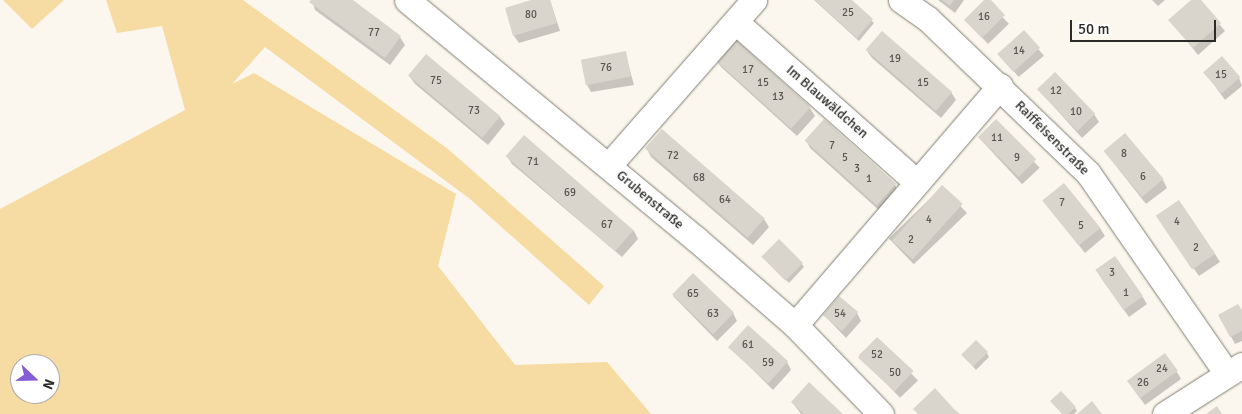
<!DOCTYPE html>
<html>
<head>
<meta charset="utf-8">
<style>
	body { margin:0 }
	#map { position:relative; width:1242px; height:414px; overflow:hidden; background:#fcf7ee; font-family:Signika,sans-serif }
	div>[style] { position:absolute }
	.green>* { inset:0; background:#f6dba3 }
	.shadow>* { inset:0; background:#0003; transform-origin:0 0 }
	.building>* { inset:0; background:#d9d5cc; transform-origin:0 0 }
	.roads { filter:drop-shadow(0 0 1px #807d74) drop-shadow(0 0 1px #807d74) }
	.minor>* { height:25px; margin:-12.5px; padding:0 12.5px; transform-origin:12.5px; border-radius:12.5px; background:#fff }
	span { translate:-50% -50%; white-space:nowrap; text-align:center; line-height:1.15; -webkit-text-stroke:4px #fff; paint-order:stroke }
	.number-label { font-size:11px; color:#585651 }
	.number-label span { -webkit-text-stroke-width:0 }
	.street-label { font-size:14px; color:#2d2b28 }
	.north { position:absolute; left:10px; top:354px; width:50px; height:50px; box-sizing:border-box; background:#fff; border:1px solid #abaaa9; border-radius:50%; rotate:111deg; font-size:14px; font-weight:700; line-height:20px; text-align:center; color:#2d2b28 }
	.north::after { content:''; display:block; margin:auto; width:18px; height:22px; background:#835cd6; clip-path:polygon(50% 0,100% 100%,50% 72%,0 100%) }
	.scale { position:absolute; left:1070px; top:20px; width:146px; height:22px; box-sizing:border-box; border:2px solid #2d2b28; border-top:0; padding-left:6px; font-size:15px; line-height:18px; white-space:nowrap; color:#2d2b28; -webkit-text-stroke:4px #fff; paint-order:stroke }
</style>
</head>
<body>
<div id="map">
	<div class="green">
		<i style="clip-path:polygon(3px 0,64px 0,32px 29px)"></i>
		<i style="clip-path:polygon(evenodd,106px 0,243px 0,448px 149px,604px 286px,589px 305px,470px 199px,265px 47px,232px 84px,254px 73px,456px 194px,438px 266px,515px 365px,607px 362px,651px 414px,0 414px,0 209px,185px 110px,162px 26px,117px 33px,106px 0,20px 364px,50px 364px,50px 394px,20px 394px,20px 364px)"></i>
	</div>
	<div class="shadow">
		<i style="clip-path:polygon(312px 0,351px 0,400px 37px,405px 45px,390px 65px,315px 10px)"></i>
		<i style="clip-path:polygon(536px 0,550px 0,560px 31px,519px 43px,514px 36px)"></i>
		<i style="clip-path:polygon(814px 0,850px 0,874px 23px,859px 41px)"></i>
		<i style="clip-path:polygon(938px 0,964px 0,955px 13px)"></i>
		<i style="left:986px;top:0;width:33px;height:29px;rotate:46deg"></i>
		<i style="clip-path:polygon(1152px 0,1165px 0,1158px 6px)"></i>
		<i style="clip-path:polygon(1193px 0,1199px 0,1225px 31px,1198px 55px,1170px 20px)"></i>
		<i style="left:1024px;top:32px;width:31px;height:33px;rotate:50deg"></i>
		<i style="clip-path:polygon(867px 51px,951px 92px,956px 100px,941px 118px,872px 58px)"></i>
		<i style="clip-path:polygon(625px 52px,634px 85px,591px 92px,587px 85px)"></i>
		<i style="clip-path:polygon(716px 60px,810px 108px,815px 116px,797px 136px,721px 67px)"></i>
		<i style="clip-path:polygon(1205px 72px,1239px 78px,1242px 86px,1225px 100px)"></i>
		<i style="clip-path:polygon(410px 77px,500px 117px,505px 124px,488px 145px,415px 84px)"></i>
		<i style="clip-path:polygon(1038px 89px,1094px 114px,1099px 122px,1082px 138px)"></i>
		<i style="left:996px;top:121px;width:64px;height:24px;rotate:47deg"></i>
		<i style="clip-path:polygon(663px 131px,764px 219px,769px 227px,753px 245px,651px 157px,647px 149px)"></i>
		<i style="clip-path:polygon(524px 137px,634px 231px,638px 239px,622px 257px,512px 164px,507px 156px)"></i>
		<i style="clip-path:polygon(806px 140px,895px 185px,899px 192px,881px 212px,810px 148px)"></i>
		<i style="clip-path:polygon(1105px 152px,1163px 180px,1167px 188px,1146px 204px)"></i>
		<i style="left:942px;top:187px;width:36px;height:74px;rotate:46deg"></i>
		<i style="clip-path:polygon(1044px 201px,1100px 228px,1105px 236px,1085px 253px)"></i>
		<i style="clip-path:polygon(1163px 225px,1215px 254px,1220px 262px,1199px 276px)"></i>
		<i style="clip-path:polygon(766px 260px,802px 264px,804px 267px,789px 283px)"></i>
		<i style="clip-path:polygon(1101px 278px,1142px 296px,1147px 304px,1129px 317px)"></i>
		<i style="clip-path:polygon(673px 296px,733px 313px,737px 321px,717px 341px)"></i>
		<i style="clip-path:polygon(857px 313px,861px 321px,846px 338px,824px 315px)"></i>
		<i style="clip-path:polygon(1242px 313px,1242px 341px,1235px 344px,1220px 316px)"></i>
		<i style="left:877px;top:338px;width:59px;height:25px;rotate:46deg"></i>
		<i style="clip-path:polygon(730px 347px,787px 362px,791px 370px,773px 390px)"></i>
		<i style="clip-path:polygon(987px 353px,989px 357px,976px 370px,962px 354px)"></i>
		<i style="clip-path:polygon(1177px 372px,1181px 379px,1145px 405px,1128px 381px)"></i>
		<i style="clip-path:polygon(792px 402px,842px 414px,801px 414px)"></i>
		<i style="clip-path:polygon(1075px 408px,1077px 411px,1074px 414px,1062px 414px)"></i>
	</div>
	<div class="building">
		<i style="clip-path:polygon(311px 0,353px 0,401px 36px,385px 58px,309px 2px)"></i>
		<i style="clip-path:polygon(531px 0,550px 0,557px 23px,513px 36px,505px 8px)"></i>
		<i style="clip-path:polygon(815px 0,852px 0,873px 19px,857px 38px)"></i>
		<i style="clip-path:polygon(942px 0,954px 0,950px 6px)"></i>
		<i style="clip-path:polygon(984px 0,991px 0,1005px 15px,982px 38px,964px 20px)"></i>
		<i style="clip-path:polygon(1191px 0,1201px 0,1221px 23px,1193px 48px,1168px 20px)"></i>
		<i style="left:1024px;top:30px;width:24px;height:36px;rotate:48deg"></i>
		<i style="left:882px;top:31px;width:93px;height:25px;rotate:41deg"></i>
		<i style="left:734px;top:38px;width:103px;height:29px;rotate:42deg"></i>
		<i style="left:626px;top:51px;width:26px;height:46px;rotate:79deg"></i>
		<i style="left:426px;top:54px;width:97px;height:28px;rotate:40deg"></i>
		<i style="left:1222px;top:56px;width:28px;height:25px;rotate:49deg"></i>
		<i style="left:1055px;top:72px;width:58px;height:25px;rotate:46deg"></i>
		<i style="left:824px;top:119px;width:97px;height:29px;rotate:42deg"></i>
		<i style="left:996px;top:119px;width:57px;height:25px;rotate:45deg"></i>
		<i style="left:662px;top:129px;width:136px;height:26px;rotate:41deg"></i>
		<i style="left:1125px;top:133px;width:60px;height:28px;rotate:50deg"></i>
		<i style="left:524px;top:135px;width:145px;height:28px;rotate:41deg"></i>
		<i style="left:1064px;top:183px;width:58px;height:28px;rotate:51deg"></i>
		<i style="left:942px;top:185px;width:28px;height:75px;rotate:42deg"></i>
		<i style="left:1179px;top:200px;width:65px;height:28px;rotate:56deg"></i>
		<i style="left:779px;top:239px;width:34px;height:25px;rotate:45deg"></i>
		<i style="left:1115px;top:256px;width:49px;height:24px;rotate:55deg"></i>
		<i style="left:693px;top:273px;width:57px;height:30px;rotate:44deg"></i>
		<i style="left:839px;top:296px;width:25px;height:25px;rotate:40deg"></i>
		<i style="clip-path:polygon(1238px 304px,1242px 310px,1242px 331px,1230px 337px,1218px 315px)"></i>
		<i style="left:748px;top:325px;width:54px;height:30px;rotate:42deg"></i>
		<i style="left:877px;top:337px;width:50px;height:28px;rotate:43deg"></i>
		<i style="left:976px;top:340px;width:17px;height:21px;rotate:45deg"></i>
		<i style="left:1165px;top:353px;width:22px;height:47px;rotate:54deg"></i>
		<i style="clip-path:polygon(809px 382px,828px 400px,843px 414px,804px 414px,791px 402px)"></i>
		<i style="clip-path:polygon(935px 388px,954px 409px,960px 414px,918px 414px,913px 409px)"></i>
		<i style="clip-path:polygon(1061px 391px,1076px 407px,1068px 414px,1062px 414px,1050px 401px)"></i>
		<i style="clip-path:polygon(1092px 401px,1102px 414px,1077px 414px)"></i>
		<i style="clip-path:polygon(1217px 406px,1222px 414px,1206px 414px)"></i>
	</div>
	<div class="roads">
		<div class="minor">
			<i style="left:407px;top:0;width:375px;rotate:39.6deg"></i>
			<i style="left:696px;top:239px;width:131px;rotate:41deg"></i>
			<i style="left:795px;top:325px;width:124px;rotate:46deg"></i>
			<i style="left:901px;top:0;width:33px;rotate:35deg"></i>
			<i style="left:928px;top:19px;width:222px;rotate:43.9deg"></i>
			<i style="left:1088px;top:173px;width:244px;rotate:55.3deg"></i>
			<i style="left:737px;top:23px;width:240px;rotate:41.5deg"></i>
			<i style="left:609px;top:165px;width:220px;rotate:-48.7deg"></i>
			<i style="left:795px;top:325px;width:315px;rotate:-49.4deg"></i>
			<i style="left:1165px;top:414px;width:91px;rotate:-32.5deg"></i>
		</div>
	</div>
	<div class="number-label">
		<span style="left:848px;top:13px">25</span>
		<span style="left:531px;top:15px">80</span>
		<span style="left:984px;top:17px">16</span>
		<span style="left:374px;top:33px">77</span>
		<span style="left:1019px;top:51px">14</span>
		<span style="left:895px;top:59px">19</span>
		<span style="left:606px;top:68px">76</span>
		<span style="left:748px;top:70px">17</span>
		<span style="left:1221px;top:75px">15</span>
		<span style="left:436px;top:81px">75</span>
		<span style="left:763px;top:83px">15</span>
		<span style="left:923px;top:83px">15</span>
		<span style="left:1056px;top:91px">12</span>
		<span style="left:778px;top:97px">13</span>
		<span style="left:474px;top:111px">73</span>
		<span style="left:1076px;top:112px">10</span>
		<span style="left:997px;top:138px">11</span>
		<span style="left:832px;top:146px">7</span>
		<span style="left:1124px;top:154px">8</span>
		<span style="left:673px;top:156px">72</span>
		<span style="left:845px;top:158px">5</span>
		<span style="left:1017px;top:158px">9</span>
		<span style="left:533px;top:162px">71</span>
		<span style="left:857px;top:169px">3</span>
		<span style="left:1143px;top:177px">6</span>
		<span style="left:699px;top:178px">68</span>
		<span style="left:869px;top:179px">1</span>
		<span style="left:570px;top:193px">69</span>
		<span style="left:725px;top:200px">64</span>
		<span style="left:1062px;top:203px">7</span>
		<span style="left:929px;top:220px">4</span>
		<span style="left:1177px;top:222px">4</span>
		<span style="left:607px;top:225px">67</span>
		<span style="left:1081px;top:226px">5</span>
		<span style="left:911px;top:240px">2</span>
		<span style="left:1196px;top:248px">2</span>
		<span style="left:1112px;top:273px">3</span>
		<span style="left:1126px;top:293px">1</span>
		<span style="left:693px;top:294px">65</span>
		<span style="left:713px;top:314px">63</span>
		<span style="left:840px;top:314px">54</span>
		<span style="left:748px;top:345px">61</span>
		<span style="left:877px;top:355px">52</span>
		<span style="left:768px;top:363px">59</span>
		<span style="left:1162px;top:369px">24</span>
		<span style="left:895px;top:373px">50</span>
		<span style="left:1143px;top:383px">26</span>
	</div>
	<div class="street-label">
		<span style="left:827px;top:102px;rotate:41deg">Im Blauwäldchen</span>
		<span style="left:1052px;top:138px;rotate:45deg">Raiffeisenstraße</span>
		<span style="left:650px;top:200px;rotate:40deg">Grubenstraße</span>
	</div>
	<div class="north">N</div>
	<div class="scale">50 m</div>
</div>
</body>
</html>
